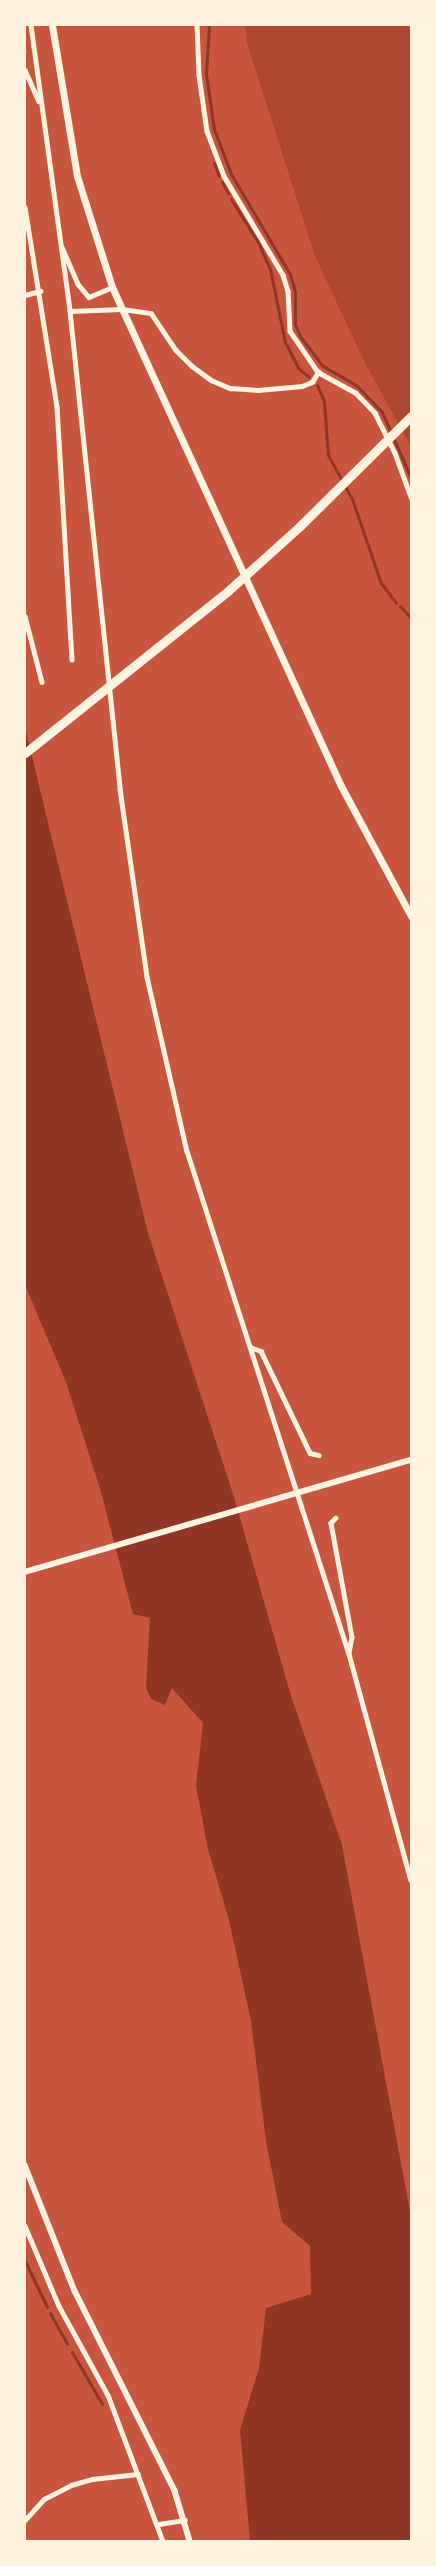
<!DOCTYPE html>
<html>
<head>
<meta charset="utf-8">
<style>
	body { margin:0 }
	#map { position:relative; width:436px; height:2566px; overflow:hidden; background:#c8553d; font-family:"Open Sans",sans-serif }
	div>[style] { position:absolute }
	.green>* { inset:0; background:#ae4732 }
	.water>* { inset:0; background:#8f3625 }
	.stream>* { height:3px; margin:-1.5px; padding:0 1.5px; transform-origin:1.5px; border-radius:1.5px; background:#8f3625 }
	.minor>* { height:4.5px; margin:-2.25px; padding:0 2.25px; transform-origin:2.25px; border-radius:2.25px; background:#fff3e0 }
	.tertiary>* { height:5.5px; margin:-2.75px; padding:0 2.75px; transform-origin:2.75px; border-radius:2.75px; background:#fff3e0 }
	.primary>* { height:7px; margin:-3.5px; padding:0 3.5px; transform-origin:3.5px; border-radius:3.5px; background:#fff3e0 }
	.motorway>* { height:9px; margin:-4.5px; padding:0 4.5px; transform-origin:4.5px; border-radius:4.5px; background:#fff3e0 }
	span { translate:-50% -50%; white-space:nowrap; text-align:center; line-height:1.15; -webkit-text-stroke:4px #fff3e0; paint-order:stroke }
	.frame { position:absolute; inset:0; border:26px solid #fff3e0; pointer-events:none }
</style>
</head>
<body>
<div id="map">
	<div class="green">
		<i style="clip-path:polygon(245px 25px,411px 25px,411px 447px,365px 363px,315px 256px,247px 43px)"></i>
	</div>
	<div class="water">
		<i style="clip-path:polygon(25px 728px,148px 1233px,234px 1497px,291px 1696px,342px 1845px,411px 2217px,411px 2541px,250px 2541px,240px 2430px,259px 2368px,266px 2308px,311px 2294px,310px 2246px,282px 2222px,266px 2141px,251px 2021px,229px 1920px,208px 1849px,196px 1786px,203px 1723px,172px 1688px,165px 1705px,151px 1699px,146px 1688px,150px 1618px,133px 1614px,101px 1492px,66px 1382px,25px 1285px)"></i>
	</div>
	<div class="stream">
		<i style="left:209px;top:25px;width:49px;rotate:93.5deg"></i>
		<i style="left:206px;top:74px;width:56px;rotate:81.7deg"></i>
		<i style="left:214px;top:129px;width:48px;rotate:69.3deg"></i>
		<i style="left:231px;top:174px;width:116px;rotate:59.5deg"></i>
		<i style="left:290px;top:274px;width:18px;rotate:74deg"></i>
		<i style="left:295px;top:291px;width:33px;rotate:90deg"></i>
		<i style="left:295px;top:324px;width:13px;rotate:67deg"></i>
		<i style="left:300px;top:336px;width:38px;rotate:53deg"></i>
		<i style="left:323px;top:366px;width:38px;rotate:30deg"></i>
		<i style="left:356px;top:385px;width:37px;rotate:46deg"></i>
		<i style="left:382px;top:412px;width:72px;rotate:66.3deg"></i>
		<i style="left:214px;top:163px;width:14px;rotate:69deg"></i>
		<i style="left:222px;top:182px;width:13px;rotate:61deg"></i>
		<i style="left:231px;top:199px;width:51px;rotate:57.9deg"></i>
		<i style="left:258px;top:242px;width:30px;rotate:66deg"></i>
		<i style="left:270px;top:269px;width:75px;rotate:78.4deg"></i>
		<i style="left:285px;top:342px;width:29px;rotate:63deg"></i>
		<i style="left:298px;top:368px;width:14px;rotate:39deg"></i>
		<i style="left:317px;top:385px;width:17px;rotate:66deg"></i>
		<i style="left:324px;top:401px;width:54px;rotate:85.8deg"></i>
		<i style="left:328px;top:455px;width:50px;rotate:61.4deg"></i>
		<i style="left:352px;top:499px;width:89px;rotate:71deg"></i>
		<i style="left:381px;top:583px;width:25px;rotate:53deg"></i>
		<i style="left:400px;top:606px;width:16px;rotate:47deg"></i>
		<i style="left:25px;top:2261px;width:51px;rotate:64.4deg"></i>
		<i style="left:50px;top:2313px;width:35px;rotate:61deg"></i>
		<i style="left:72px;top:2352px;width:60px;rotate:60deg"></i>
	</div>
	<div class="minor">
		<i style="left:31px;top:25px;width:289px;rotate:82.2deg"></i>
		<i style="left:70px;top:311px;width:481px;rotate:84deg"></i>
		<i style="left:120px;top:789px;width:190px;rotate:81.8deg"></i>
		<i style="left:147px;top:977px;width:179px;rotate:77.1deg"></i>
		<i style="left:187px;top:1151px;width:528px;rotate:72.15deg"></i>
		<i style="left:349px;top:1654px;width:234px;rotate:74.7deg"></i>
		<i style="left:197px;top:25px;width:50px;rotate:87.7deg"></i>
		<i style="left:199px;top:75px;width:57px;rotate:81.9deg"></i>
		<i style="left:207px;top:131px;width:48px;rotate:69.3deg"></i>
		<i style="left:224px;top:176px;width:115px;rotate:59.2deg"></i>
		<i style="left:283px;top:275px;width:17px;rotate:73deg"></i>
		<i style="left:288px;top:291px;width:40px;rotate:87.1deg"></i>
		<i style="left:290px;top:331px;width:50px;rotate:55.7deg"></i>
		<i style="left:318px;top:372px;width:43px;rotate:28.9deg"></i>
		<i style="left:356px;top:393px;width:28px;rotate:46deg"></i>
		<i style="left:375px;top:413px;width:45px;rotate:63.4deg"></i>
		<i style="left:395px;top:453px;width:47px;rotate:70deg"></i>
		<i style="left:25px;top:70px;width:34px;rotate:66deg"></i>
		<i style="left:25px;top:207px;width:203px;rotate:80.9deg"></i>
		<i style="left:57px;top:407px;width:253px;rotate:86.6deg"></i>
		<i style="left:62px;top:247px;width:40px;rotate:66.6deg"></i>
		<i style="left:78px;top:284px;width:17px;rotate:50deg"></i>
		<i style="left:89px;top:297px;width:25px;rotate:-23deg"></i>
		<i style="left:25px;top:295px;width:16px;rotate:-15deg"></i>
		<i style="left:70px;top:311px;width:52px;rotate:-2.2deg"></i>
		<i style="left:122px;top:309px;width:29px;rotate:8deg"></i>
		<i style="left:151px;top:313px;width:45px;rotate:56deg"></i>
		<i style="left:176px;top:350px;width:23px;rotate:45deg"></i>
		<i style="left:192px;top:366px;width:24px;rotate:36deg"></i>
		<i style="left:211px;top:380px;width:21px;rotate:23deg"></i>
		<i style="left:230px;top:388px;width:28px;rotate:4deg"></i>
		<i style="left:258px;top:390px;width:44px;rotate:-5.2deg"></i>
		<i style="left:302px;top:386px;width:11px;rotate:-22deg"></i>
		<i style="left:312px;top:382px;width:12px;rotate:-59deg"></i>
		<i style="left:25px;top:616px;width:68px;rotate:75.6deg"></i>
		<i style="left:250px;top:1347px;width:12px;rotate:20deg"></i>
		<i style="left:261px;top:1351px;width:113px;rotate:64.3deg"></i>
		<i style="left:310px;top:1453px;width:9px;rotate:13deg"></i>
		<i style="left:336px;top:1518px;width:7px;rotate:135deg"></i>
		<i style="left:331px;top:1523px;width:116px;rotate:79.6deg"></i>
		<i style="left:352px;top:1637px;width:16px;rotate:101deg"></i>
		<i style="left:25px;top:2226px;width:87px;rotate:67deg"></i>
		<i style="left:59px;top:2306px;width:102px;rotate:61.2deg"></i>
		<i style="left:108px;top:2395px;width:156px;rotate:69.4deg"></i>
		<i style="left:25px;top:2520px;width:28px;rotate:-48deg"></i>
		<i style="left:44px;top:2499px;width:30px;rotate:-27deg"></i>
		<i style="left:71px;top:2485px;width:22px;rotate:-16deg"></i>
		<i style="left:92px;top:2479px;width:46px;rotate:-6.2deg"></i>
		<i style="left:159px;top:2524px;width:26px;rotate:-9deg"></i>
	</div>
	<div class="tertiary">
		<i style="left:25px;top:1572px;width:402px;rotate:-16.2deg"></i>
		<i style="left:25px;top:2165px;width:136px;rotate:68.4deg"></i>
		<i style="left:75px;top:2291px;width:224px;rotate:63.4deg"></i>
		<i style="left:175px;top:2491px;width:52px;rotate:73.3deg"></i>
	</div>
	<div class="primary">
		<i style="left:52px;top:25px;width:153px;rotate:80.6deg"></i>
		<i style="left:77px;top:176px;width:116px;rotate:72.5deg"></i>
		<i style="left:112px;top:287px;width:549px;rotate:65.35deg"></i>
		<i style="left:341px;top:786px;width:148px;rotate:61.7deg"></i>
	</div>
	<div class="motorway">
		<i style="left:25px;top:753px;width:261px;rotate:-38.6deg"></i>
		<i style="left:229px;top:590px;width:96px;rotate:-42deg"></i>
		<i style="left:300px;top:526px;width:156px;rotate:-44.7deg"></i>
	</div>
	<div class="frame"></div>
</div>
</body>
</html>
